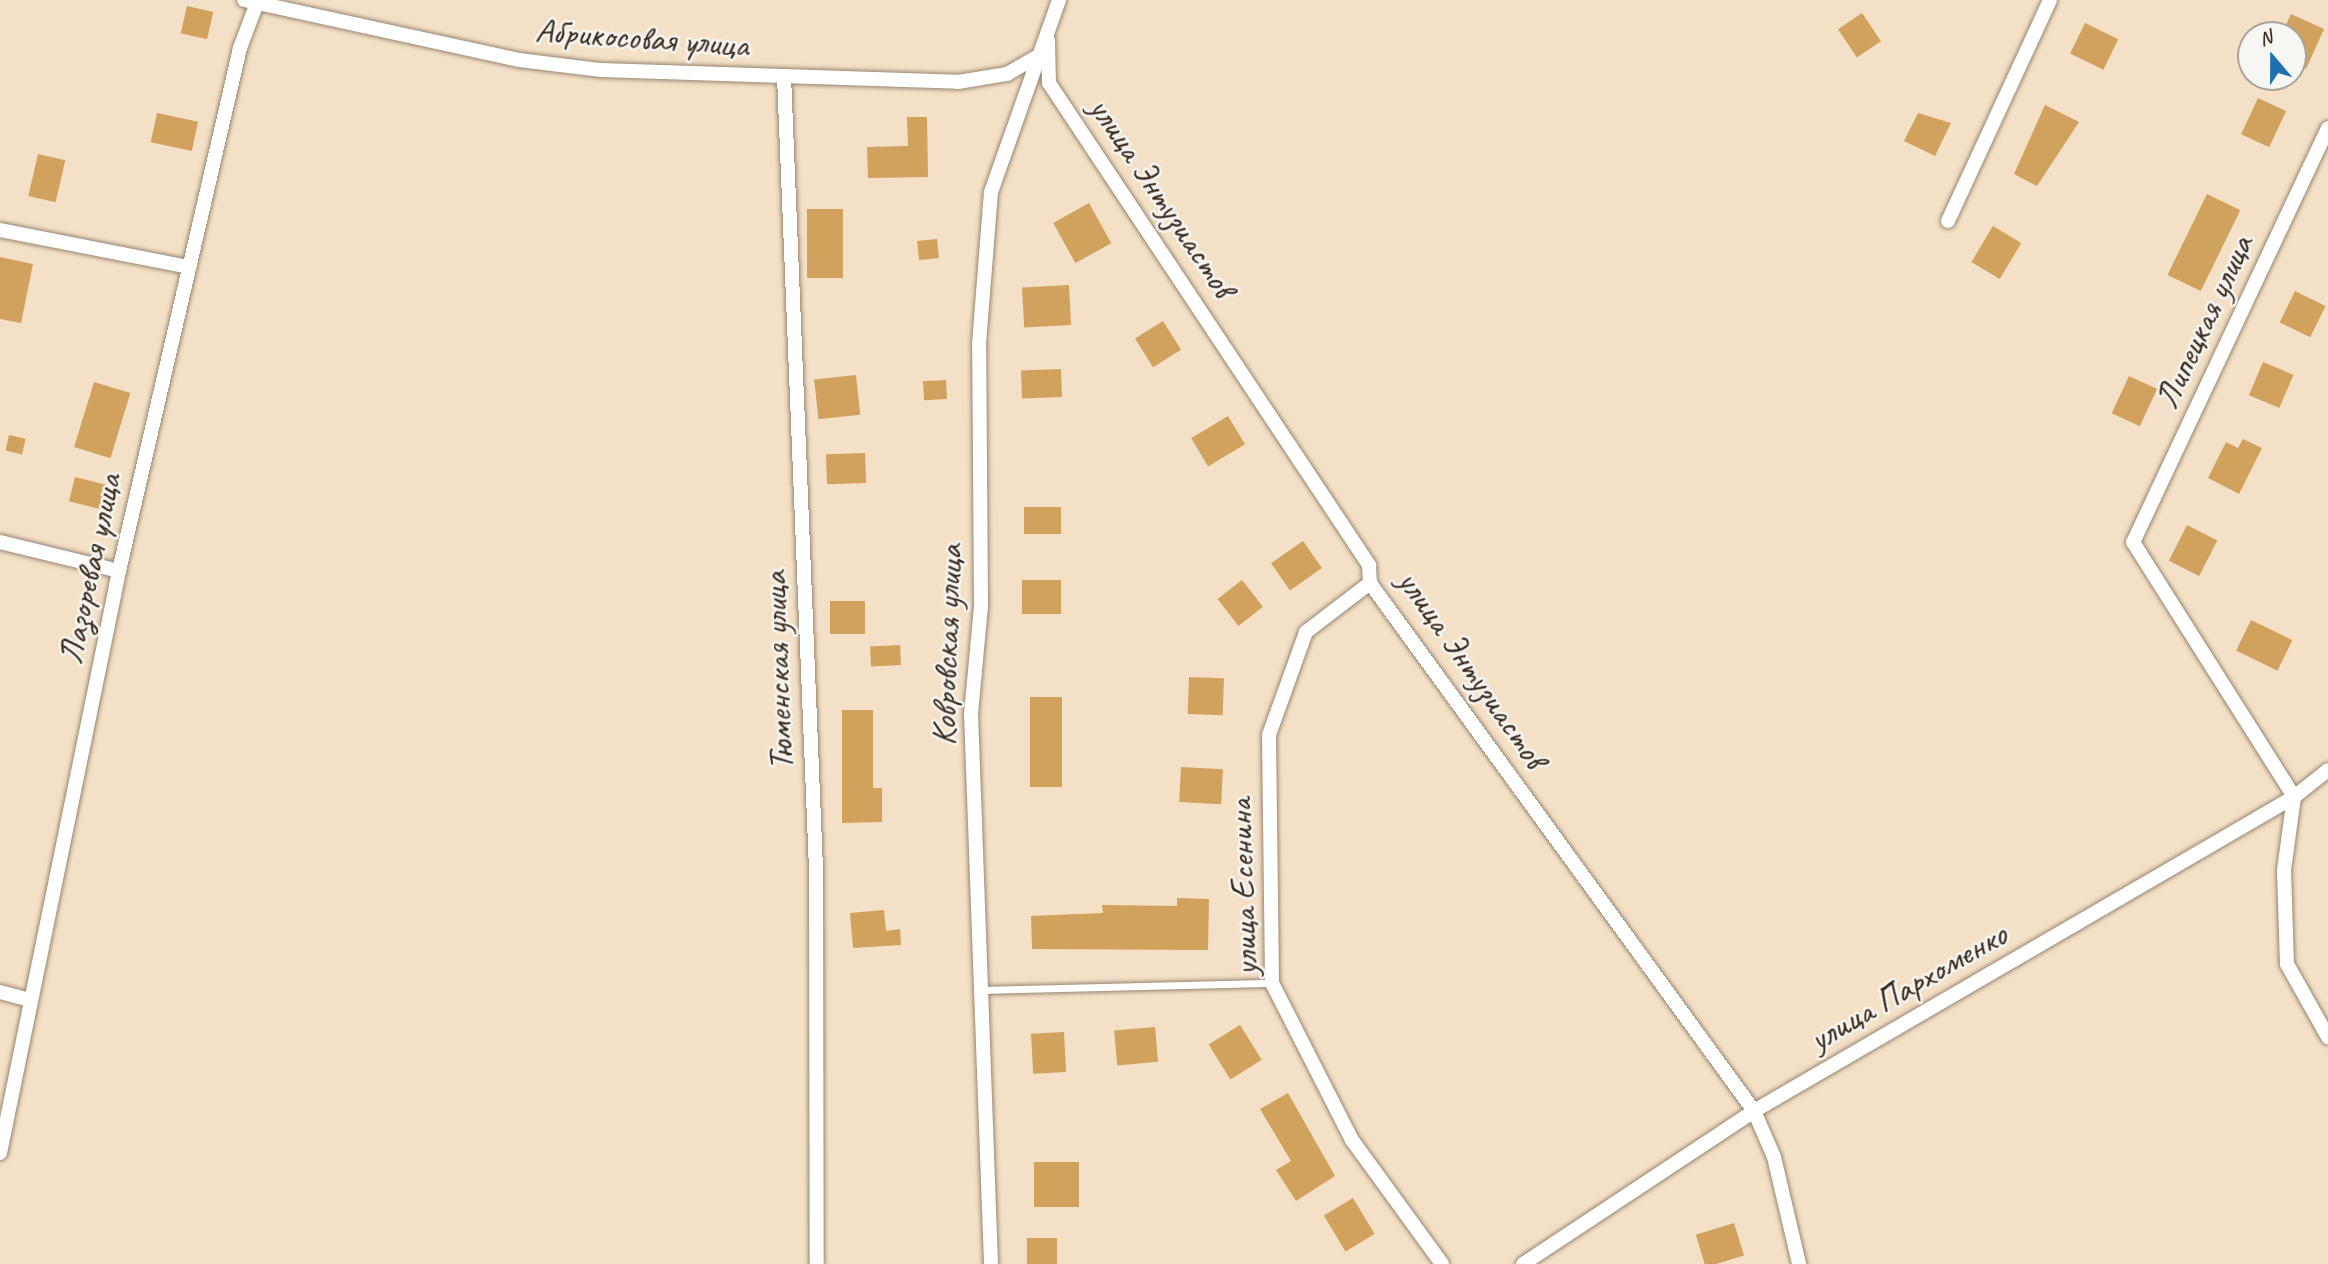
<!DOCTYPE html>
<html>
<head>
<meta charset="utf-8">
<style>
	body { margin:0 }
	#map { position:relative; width:2328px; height:1264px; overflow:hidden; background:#f4e0c6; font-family:Caveat,sans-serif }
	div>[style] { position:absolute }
	.building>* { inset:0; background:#d1a15e; transform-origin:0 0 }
	.roads { filter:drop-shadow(0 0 2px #988572) drop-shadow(0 0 2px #988572) }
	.service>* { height:7px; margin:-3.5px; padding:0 3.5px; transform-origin:3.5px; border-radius:3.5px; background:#fff }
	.minor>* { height:14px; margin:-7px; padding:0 7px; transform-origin:7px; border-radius:7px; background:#fff }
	span { translate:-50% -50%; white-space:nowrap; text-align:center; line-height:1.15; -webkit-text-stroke:5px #f6f6f2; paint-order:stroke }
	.street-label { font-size:35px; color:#3b2a1e }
	.north { position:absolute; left:2237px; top:21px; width:70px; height:70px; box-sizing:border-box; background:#f6f6f2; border:2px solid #aba49d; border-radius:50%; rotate:340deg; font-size:19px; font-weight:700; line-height:28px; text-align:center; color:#3b2a1e }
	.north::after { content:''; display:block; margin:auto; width:24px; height:32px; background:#1f6fb2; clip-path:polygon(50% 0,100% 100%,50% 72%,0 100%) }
</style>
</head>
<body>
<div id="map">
	<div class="building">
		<i style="left:187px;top:6px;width:27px;height:28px;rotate:13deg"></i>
		<i style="left:1862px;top:13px;width:34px;height:29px;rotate:56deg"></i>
		<i style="clip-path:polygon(2291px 14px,2324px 29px,2306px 69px,2293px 63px,2293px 35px,2281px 35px)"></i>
		<i style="left:2085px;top:23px;width:37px;height:34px;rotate:26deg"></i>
		<i style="left:2258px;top:98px;width:31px;height:40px;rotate:25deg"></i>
		<i style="clip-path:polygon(2045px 105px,2079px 122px,2037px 186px,2014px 174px)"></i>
		<i style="left:157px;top:113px;width:42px;height:30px;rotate:12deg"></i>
		<i style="clip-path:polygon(1918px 113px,1951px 123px,1935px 156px,1904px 141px)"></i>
		<i style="clip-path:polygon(907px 117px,927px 117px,928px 177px,868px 178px,867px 147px,908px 146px)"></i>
		<i style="left:38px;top:154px;width:28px;height:43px;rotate:13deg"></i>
		<i style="left:2207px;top:194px;width:37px;height:90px;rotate:26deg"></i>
		<i style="left:1089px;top:203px;width:46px;height:41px;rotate:61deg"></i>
		<i style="left:807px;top:209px;width:36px;height:69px"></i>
		<i style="left:1993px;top:226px;width:33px;height:42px;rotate:31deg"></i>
		<i style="left:937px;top:239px;width:19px;height:20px;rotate:84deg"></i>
		<i style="clip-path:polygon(0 257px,33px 264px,21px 323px,0 319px)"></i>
		<i style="left:1069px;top:285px;width:40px;height:47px;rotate:87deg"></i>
		<i style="left:2295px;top:291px;width:34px;height:35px;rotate:26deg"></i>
		<i style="left:1163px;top:321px;width:34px;height:33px;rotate:58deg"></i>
		<i style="left:2263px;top:362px;width:33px;height:36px;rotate:23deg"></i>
		<i style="left:1061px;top:369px;width:28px;height:40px;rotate:88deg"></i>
		<i style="left:856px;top:375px;width:40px;height:42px;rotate:84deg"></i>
		<i style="left:2129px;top:376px;width:31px;height:41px;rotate:25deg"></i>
		<i style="left:946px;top:380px;width:19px;height:23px;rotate:87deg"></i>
		<i style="left:94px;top:382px;width:38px;height:68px;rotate:17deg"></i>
		<i style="left:1228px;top:416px;width:33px;height:43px;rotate:59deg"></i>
		<i style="left:9px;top:435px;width:17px;height:16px;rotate:13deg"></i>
		<i style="clip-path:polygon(2243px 439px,2262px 448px,2239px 494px,2208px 478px,2226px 442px,2238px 448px)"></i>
		<i style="left:865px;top:453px;width:30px;height:39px;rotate:88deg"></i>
		<i style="left:75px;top:477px;width:33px;height:25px;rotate:14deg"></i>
		<i style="left:1061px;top:507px;width:27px;height:37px;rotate:90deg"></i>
		<i style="left:2187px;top:525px;width:34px;height:40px;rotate:27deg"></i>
		<i style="left:1303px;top:541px;width:33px;height:39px;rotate:55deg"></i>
		<i style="left:1022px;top:580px;width:39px;height:34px"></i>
		<i style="left:1242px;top:580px;width:34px;height:31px;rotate:52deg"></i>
		<i style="left:830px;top:601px;width:35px;height:33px"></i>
		<i style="left:2251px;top:620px;width:46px;height:34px;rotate:26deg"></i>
		<i style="left:900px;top:645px;width:20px;height:30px;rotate:87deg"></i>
		<i style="left:1189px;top:677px;width:35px;height:37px;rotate:2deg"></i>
		<i style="left:1030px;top:697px;width:32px;height:90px"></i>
		<i style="clip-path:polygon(842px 710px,873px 710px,873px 788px,882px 788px,882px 822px,842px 823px)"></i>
		<i style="left:1181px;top:767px;width:42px;height:35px;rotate:3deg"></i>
		<i style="clip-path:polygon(1177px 898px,1209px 899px,1208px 950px,1032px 949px,1031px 916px,1103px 913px,1102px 905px,1177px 906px)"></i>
		<i style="clip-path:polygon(884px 910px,886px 931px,900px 929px,901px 945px,853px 948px,850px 913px)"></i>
		<i style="left:1240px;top:1025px;width:41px;height:37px;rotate:58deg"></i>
		<i style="left:1155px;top:1027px;width:35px;height:41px;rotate:85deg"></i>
		<i style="left:1064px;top:1032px;width:40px;height:33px;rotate:87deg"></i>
		<i style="clip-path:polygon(1288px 1093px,1335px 1176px,1296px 1201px,1276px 1170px,1291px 1161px,1260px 1109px)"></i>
		<i style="left:1079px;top:1162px;width:45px;height:45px;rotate:90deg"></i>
		<i style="left:1353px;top:1198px;width:42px;height:34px;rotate:59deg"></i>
		<i style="left:1734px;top:1223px;width:34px;height:40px;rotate:73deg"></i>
		<i style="left:1027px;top:1238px;width:30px;height:26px"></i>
	</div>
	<div class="roads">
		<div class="service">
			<i style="left:983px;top:990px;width:289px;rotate:-1.4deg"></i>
		</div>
		<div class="minor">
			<i style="left:244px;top:0;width:281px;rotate:12.3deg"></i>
			<i style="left:519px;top:60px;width:83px;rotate:7deg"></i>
			<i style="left:601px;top:70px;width:357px;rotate:1.9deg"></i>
			<i style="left:958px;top:82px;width:50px;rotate:-9.3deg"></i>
			<i style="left:1007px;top:74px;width:34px;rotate:-30deg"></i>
			<i style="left:1048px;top:40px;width:43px;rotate:88.7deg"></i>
			<i style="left:1049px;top:83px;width:579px;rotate:56.42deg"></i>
			<i style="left:1369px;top:565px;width:18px;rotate:87deg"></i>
			<i style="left:1370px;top:583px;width:653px;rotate:53.97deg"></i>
			<i style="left:1754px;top:1111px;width:50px;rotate:66.5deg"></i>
			<i style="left:1774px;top:1157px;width:110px;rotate:76.8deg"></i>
			<i style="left:784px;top:76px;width:796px;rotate:87.69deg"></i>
			<i style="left:816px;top:871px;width:393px;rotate:89.9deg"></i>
			<i style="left:2328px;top:128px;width:458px;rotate:115.2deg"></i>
			<i style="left:2133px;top:542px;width:302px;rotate:57.7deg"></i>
			<i style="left:2294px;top:797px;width:74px;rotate:97.8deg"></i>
			<i style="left:2284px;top:870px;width:94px;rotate:88.2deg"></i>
			<i style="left:2287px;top:964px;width:84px;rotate:60.7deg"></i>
			<i style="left:1948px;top:221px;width:243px;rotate:-65.2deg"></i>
			<i style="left:0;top:230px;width:193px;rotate:11.1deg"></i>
			<i style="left:0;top:542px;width:122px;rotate:13.7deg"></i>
			<i style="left:1370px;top:583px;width:81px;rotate:142.6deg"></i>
			<i style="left:1306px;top:632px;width:109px;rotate:109.8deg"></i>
			<i style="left:1269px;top:735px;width:248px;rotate:89.3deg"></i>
			<i style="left:1272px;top:983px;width:176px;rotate:63deg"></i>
			<i style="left:1352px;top:1140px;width:153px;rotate:54deg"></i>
			<i style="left:0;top:992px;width:31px;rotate:15deg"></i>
			<i style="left:0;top:1153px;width:594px;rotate:-78.44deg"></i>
			<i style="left:119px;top:571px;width:537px;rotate:-76.97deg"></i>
			<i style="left:240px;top:48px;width:48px;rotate:-69.3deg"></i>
			<i style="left:991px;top:1264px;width:550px;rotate:-92.08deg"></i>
			<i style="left:971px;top:714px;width:108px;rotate:-84.7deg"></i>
			<i style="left:981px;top:606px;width:262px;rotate:-90.4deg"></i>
			<i style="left:979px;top:344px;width:152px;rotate:-85.5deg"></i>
			<i style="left:991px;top:192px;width:204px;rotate:-70.5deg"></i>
			<i style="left:1523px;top:1264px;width:277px;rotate:-33.5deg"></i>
			<i style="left:1754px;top:1111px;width:625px;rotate:-30.18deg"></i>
			<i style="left:2294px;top:797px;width:43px;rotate:-38.5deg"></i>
		</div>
	</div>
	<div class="street-label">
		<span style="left:642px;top:38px;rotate:4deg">Абрикосовая улица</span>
		<span style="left:1162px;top:197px;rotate:56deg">улица Энтузиастов</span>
		<span style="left:2204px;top:322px;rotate:-65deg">Липецкая улица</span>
		<span style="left:90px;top:569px;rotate:-78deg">Лазоревая улица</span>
		<span style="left:947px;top:645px;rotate:-88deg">Ковровская улица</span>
		<span style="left:1472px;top:669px;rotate:55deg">улица Энтузиастов</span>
		<span style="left:778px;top:671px;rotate:-92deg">Тюменская улица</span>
		<span style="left:1243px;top:887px;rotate:-92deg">улица Есенина</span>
		<span style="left:1908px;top:987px;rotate:-30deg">улица Пархоменко</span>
	</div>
	<div class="north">N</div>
</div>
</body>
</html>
